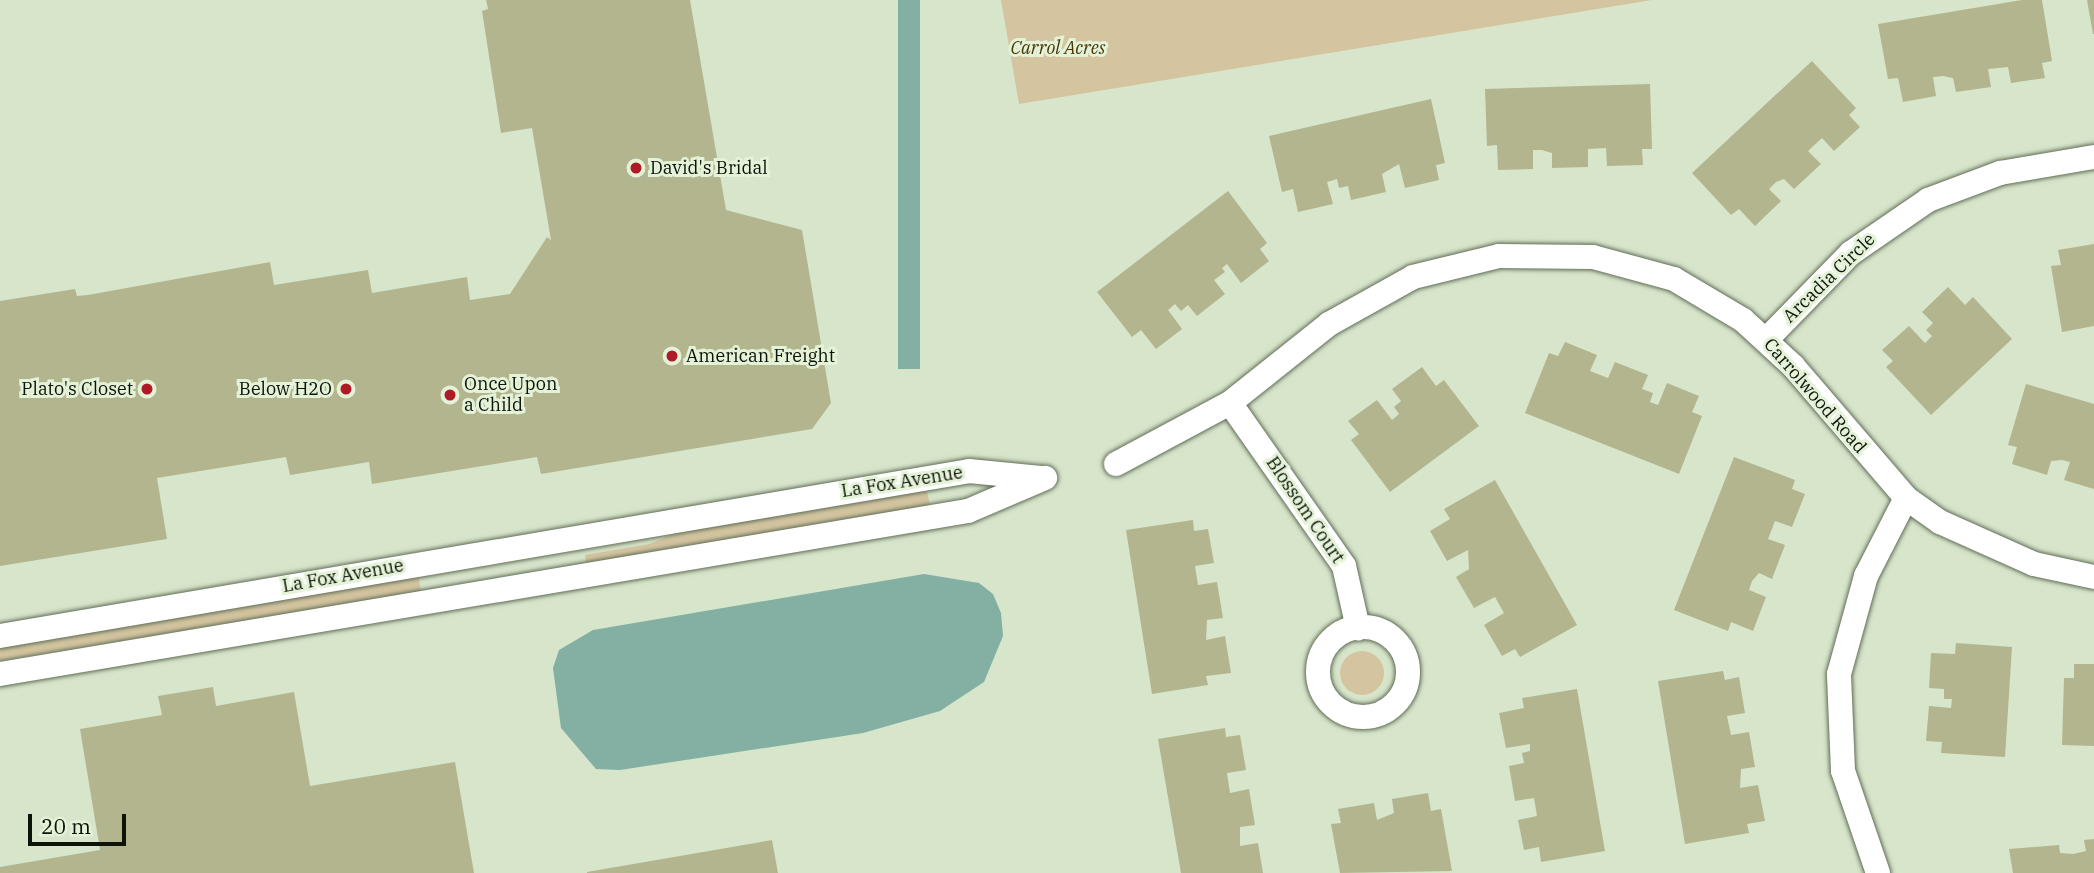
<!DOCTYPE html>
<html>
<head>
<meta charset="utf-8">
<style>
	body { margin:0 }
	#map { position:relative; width:2094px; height:873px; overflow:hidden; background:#d7e5cb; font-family:"IBM Plex Serif",serif }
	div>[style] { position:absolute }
	.green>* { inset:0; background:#d4c5a0 }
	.round { border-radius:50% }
	.water>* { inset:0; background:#83b0a2; transform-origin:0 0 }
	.building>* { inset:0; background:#b3b58e }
	.roads { filter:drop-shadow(0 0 2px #626e58) drop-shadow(0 0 2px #626e58) }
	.minor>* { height:24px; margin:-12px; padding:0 12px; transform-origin:12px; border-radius:12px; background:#fff }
	.minor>.ring { margin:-12px; padding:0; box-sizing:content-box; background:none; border:24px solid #fff; border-radius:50% }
	.dots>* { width:19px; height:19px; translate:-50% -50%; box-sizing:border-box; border:4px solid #e4f2d8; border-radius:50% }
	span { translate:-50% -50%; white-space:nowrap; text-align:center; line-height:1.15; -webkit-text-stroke:6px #e4f2d8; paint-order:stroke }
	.park-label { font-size:18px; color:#493807; font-style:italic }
	.poi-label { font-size:18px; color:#0e130a }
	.left { translate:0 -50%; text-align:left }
	.right { translate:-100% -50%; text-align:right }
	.street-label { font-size:18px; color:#0e130a }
	.scale { position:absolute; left:28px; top:814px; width:98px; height:32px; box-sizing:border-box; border:4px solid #0e130a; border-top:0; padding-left:9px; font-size:21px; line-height:24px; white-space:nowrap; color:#0e130a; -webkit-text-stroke:5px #e4f2d8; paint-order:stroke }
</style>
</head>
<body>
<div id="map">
	<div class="green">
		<i style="clip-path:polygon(1001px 0,1652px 0,1019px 104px)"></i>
		<i style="clip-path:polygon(926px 486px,930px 506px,586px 563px,585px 555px,649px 544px,695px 525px)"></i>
		<i style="clip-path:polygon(418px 573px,421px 592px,0 661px,0 645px)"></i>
		<i class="round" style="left:1340px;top:651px;width:44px;height:44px"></i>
	</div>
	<div class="water">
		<i style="left:898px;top:0;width:22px;height:369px"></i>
		<i style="clip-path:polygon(924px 574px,979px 583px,993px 594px,1001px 613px,1003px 636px,984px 682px,940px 711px,863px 733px,620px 770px,596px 769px,561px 728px,553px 668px,559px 650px,593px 630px)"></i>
	</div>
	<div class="building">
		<i style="clip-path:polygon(486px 0,690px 0,726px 210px,802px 230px,831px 403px,812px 429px,541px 474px,537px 457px,372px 484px,369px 462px,290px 475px,286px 457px,157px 478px,167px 539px,0 566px,0 301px,75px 289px,77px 296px,88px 295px,270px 262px,274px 285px,368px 270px,372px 293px,467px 277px,470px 300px,510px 294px,547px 237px,551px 240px,532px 128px,501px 133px,482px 11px,488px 9px)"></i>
		<i style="clip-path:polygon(2022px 0,2042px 0,2052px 61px,2042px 63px,2045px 78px,2011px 83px,2008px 67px,1988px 69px,1991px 87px,1956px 92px,1953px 78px,1943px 76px,1933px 77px,1936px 96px,1903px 102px,1898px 78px,1888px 79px,1878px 24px)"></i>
		<i style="clip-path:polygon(2087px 0,2094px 0,2094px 34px,2093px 34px)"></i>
		<i style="clip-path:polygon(1812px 61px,1856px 108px,1849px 115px,1860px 127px,1834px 151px,1822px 138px,1808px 151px,1821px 164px,1794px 189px,1784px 179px,1776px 182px,1769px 189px,1781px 201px,1755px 226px,1739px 209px,1731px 215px,1692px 173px)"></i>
		<i style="clip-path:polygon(1650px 84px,1652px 149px,1642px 149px,1643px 165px,1607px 166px,1606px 148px,1588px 149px,1588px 167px,1552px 168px,1552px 153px,1542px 150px,1533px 150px,1533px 169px,1498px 170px,1497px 145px,1487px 146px,1485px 89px)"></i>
		<i style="clip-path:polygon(1431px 99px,1445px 163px,1436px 165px,1439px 180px,1405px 188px,1399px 164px,1382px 174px,1386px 192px,1351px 200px,1348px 186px,1339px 188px,1337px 179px,1327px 182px,1333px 204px,1298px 212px,1293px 189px,1282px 192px,1269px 136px)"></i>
		<i style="clip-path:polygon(1228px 191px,1267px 243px,1260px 249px,1269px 261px,1241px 283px,1227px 264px,1222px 268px,1225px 272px,1214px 280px,1225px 294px,1197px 316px,1188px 305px,1181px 311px,1175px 304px,1168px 310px,1182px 329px,1156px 349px,1141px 330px,1132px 337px,1097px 292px)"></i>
		<i style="clip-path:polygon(2094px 244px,2094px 326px,2062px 332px,2051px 266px,2061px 265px,2058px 250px)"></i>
		<i style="clip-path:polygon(1948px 287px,1965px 305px,1973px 297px,2012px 339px,1931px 415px,1886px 367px,1893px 361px,1882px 350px,1909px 326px,1925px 343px,1932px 336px,1926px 330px,1933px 323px,1922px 312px)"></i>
		<i style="clip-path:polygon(1565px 342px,1597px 355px,1590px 371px,1608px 378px,1615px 362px,1648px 375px,1642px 389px,1653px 393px,1650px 402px,1658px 405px,1667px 383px,1699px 396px,1692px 412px,1702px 416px,1679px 474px,1525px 413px,1549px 353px,1558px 356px)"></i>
		<i style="clip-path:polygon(1422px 367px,1436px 386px,1444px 380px,1479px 426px,1390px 492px,1351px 440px,1359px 434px,1348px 421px,1377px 400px,1392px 420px,1399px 414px,1394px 407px,1401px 401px,1392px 389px)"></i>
		<i style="clip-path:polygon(2026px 384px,2094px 404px,2094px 489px,2064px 480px,2070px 462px,2062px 460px,2051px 461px,2047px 475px,2012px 464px,2017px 447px,2008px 445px)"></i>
		<i style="clip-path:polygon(1734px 457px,1795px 480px,1792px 489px,1805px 494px,1792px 527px,1775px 521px,1768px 539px,1785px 545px,1772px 579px,1759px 573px,1752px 581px,1749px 590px,1766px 597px,1753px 631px,1731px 622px,1728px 631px,1674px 610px)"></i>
		<i style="clip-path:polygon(1495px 480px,1577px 625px,1520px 657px,1515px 649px,1502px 656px,1484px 625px,1504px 613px,1495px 597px,1474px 608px,1456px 577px,1469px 569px,1468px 550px,1447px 561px,1430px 531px,1450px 519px,1444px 509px)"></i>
		<i style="clip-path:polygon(1193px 520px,1194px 531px,1208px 529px,1214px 563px,1195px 566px,1198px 585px,1217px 582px,1223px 618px,1207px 620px,1206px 640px,1225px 636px,1231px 673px,1206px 676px,1208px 685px,1152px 694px,1126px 530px)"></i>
		<i style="clip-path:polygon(1956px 643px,2012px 647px,2005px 757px,1941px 753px,1942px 742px,1926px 741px,1929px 706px,1951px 708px,1952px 699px,1944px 699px,1944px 689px,1929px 688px,1931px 653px,1955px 654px)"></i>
		<i style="clip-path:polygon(2074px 664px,2094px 664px,2094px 746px,2062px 745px,2064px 678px,2074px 678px)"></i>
		<i style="clip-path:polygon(1723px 671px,1725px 680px,1739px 677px,1745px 713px,1727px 716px,1731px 735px,1749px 732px,1755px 767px,1741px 769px,1740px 788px,1758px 785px,1765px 821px,1747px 824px,1749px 833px,1685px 844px,1658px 681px)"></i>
		<i style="clip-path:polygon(213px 687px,216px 706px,294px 692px,310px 786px,455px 762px,474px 873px,0 873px,0 867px,100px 850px,80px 729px,162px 715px,158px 696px)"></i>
		<i style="clip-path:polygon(1577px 689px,1605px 851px,1541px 862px,1539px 847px,1524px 850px,1518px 820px,1537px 816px,1534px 798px,1515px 801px,1509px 766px,1524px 763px,1522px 753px,1530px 751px,1530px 744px,1506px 748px,1499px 713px,1524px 708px,1522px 698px)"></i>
		<i style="clip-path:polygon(1225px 728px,1226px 737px,1240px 735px,1246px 770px,1227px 773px,1230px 793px,1249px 789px,1255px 825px,1240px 827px,1240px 846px,1258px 843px,1263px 873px,1181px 873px,1158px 739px)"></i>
		<i style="clip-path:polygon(1428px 793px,1431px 811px,1441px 809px,1452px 871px,1340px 873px,1331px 824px,1341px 823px,1338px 809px,1374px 803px,1377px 820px,1394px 813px,1392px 799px)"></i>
		<i style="clip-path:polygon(2094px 839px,2094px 873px,2013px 873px,2009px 849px,2059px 845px,2060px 853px,2073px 854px,2086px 851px,2084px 840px)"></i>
		<i style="clip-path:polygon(772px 840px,778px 873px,587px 873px,587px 872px)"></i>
	</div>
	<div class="roads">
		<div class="minor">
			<i style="left:1766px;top:340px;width:122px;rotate:-45.7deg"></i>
			<i style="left:1851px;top:253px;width:93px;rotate:-34.5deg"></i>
			<i style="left:1928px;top:200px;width:77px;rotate:-20.6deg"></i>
			<i style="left:2000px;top:173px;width:95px;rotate:-9.7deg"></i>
			<i style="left:1230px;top:403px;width:199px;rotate:55deg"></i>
			<i style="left:1344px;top:566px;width:64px;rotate:77.3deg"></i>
			<i style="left:1116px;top:464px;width:129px;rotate:-28.2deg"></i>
			<i style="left:1230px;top:403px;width:127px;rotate:-38.6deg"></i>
			<i style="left:1329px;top:324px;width:96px;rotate:-29.2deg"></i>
			<i style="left:1413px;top:277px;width:89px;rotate:-13.7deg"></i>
			<i style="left:1499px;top:256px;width:94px;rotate:0.6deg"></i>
			<i style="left:1593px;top:257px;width:84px;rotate:15.2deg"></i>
			<i style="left:1674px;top:279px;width:80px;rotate:30.7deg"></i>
			<i style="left:1743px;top:320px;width:68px;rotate:42.6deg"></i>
			<i style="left:1793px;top:366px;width:174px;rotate:49.4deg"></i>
			<i style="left:1906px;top:498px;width:42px;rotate:35.2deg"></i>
			<i style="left:1940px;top:522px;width:103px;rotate:24.1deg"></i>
			<i style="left:2034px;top:564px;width:61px;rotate:12.2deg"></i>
			<i class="ring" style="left:1318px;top:627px;width:66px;height:66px"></i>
			<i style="left:0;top:636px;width:983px;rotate:-9.66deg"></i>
			<i style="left:969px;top:471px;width:72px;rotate:5.6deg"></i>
			<i style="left:0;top:674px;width:982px;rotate:-9.56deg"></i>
			<i style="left:968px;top:511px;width:84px;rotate:-23.2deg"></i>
			<i style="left:1878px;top:873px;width:108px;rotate:-108.9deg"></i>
			<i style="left:1843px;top:771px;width:97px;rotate:-92.4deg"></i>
			<i style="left:1839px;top:674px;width:102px;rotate:-74.6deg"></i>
			<i style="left:1866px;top:576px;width:88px;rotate:-62.9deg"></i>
		</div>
	</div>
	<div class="dots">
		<i style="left:636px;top:168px;background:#ae1b26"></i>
		<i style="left:672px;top:356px;background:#ae1b26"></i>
		<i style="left:147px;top:389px;background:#ae1b26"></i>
		<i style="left:346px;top:389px;background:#ae1b26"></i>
		<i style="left:450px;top:395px;background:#ae1b26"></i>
	</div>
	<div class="park-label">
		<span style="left:1058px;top:48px">Carrol Acres</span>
	</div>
	<div class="poi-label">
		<span class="left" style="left:650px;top:168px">David's Bridal</span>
		<span class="left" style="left:686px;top:356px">American Freight</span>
		<span class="left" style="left:464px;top:395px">Once Upon<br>a Child</span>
		<span class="right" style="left:133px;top:389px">Plato's Closet</span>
		<span class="right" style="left:332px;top:389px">Below H2O</span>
	</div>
	<div class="street-label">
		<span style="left:1829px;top:278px;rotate:-44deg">Arcadia Circle</span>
		<span style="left:1815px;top:396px;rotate:49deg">Carrolwood Road</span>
		<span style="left:902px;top:482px;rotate:-9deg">La Fox Avenue</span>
		<span style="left:1305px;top:510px;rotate:56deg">Blossom Court</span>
		<span style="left:343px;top:576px;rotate:-10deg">La Fox Avenue</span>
	</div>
	<div class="scale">20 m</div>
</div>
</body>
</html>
